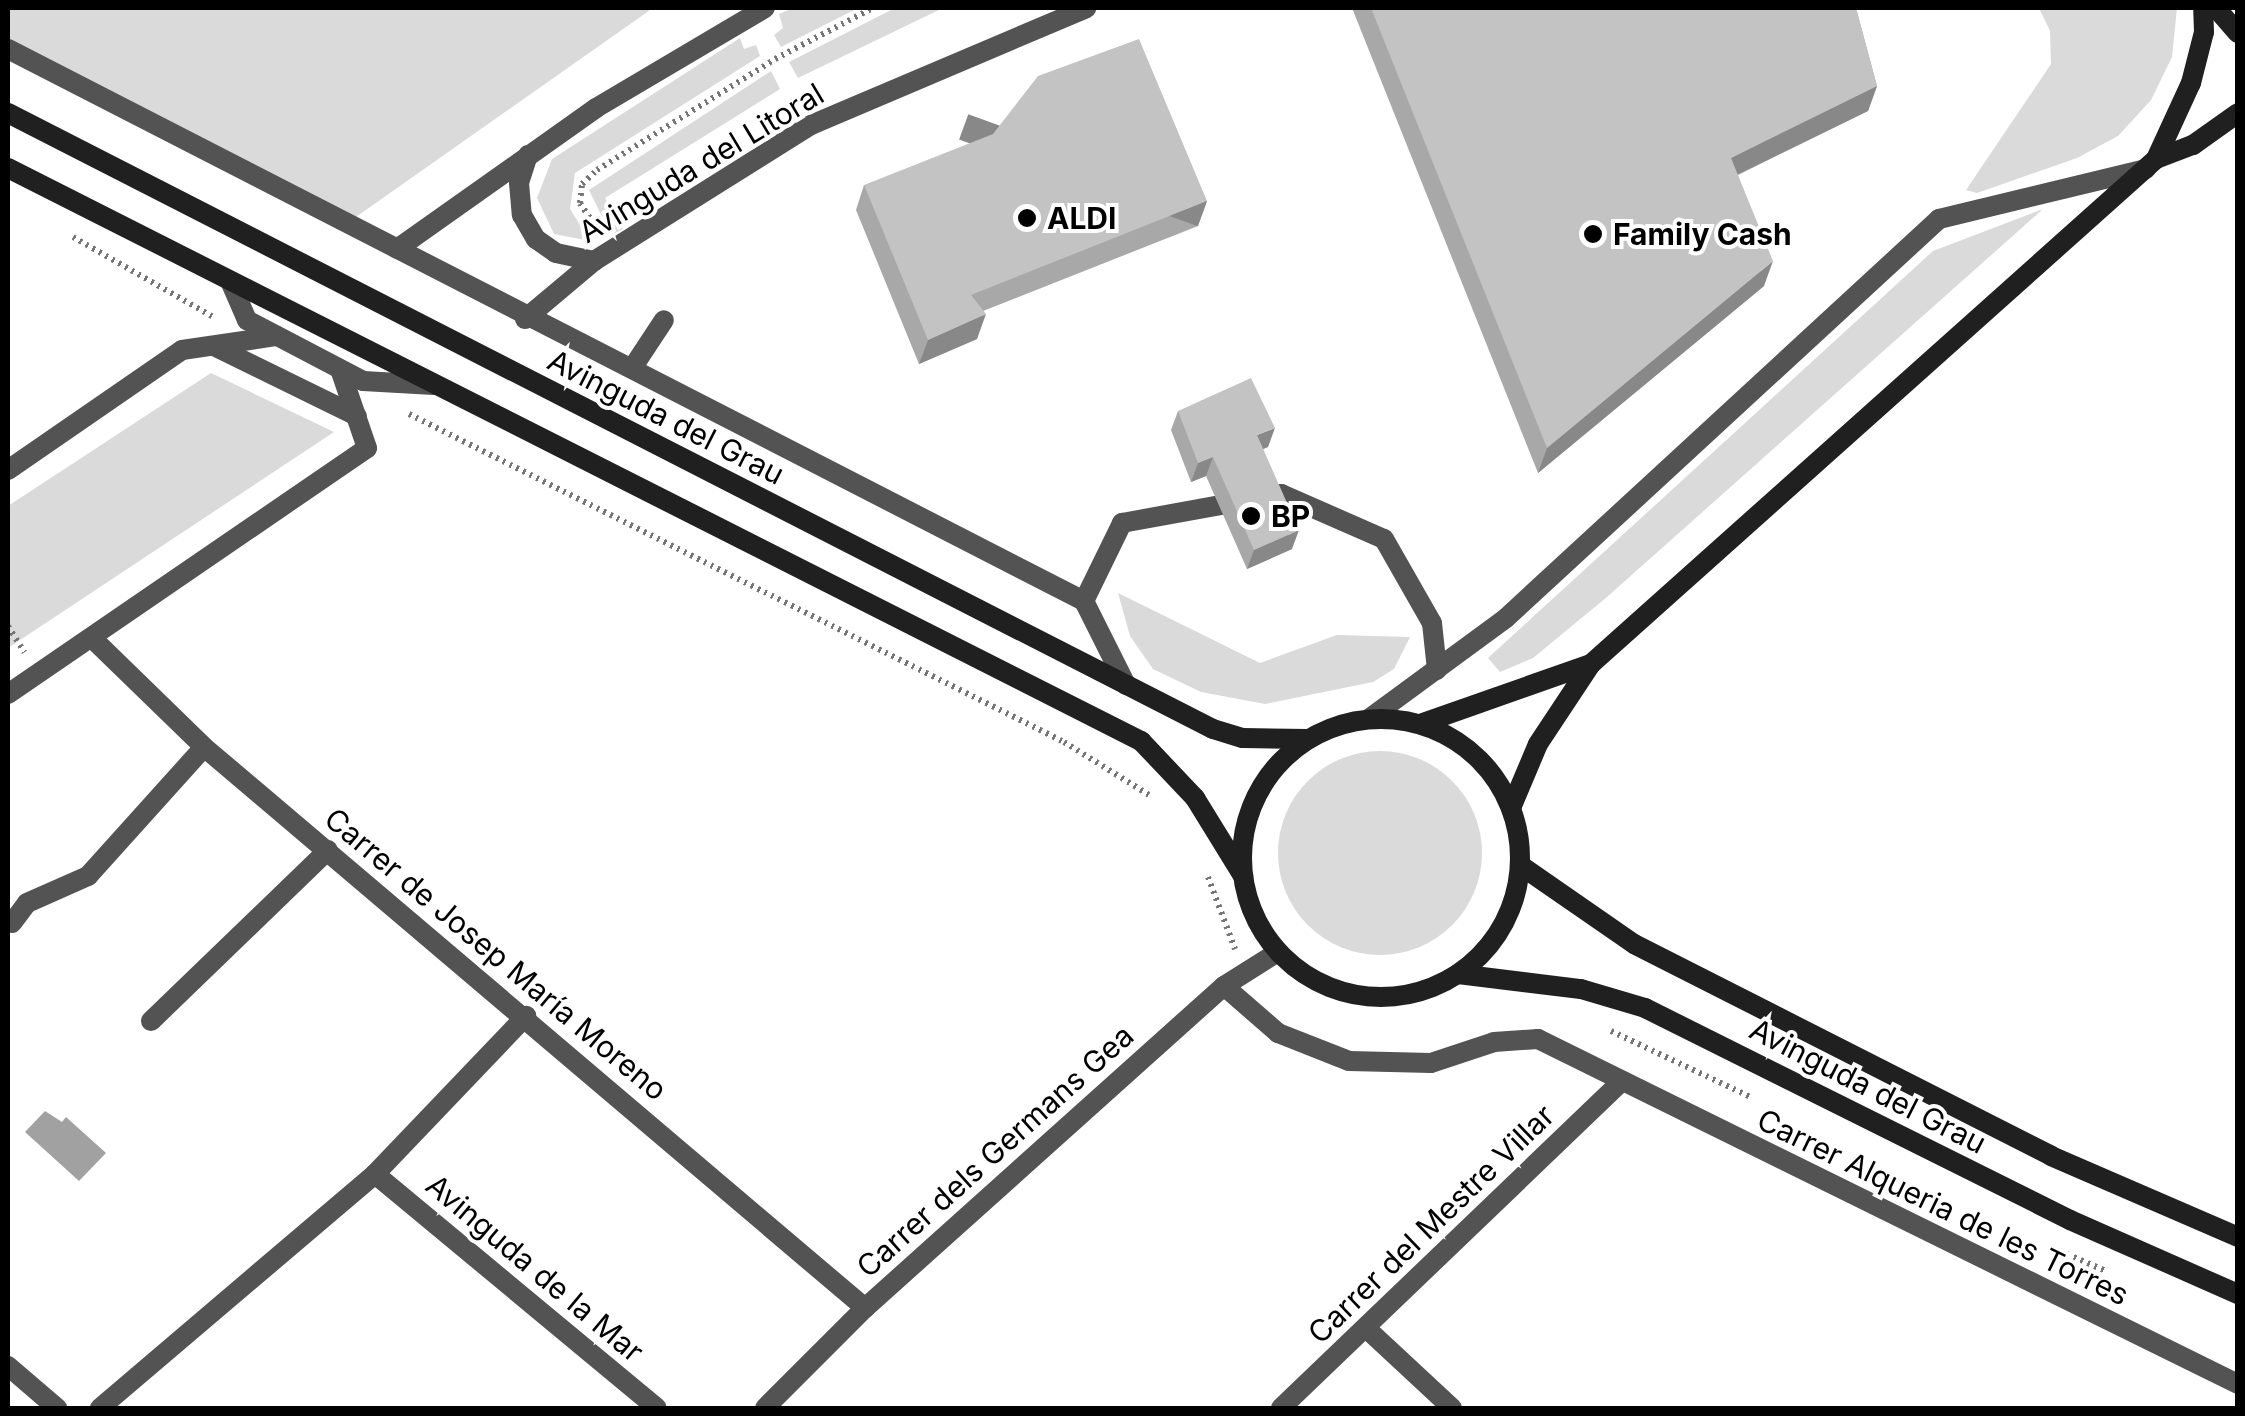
<!DOCTYPE html>
<html>
<head>
<meta charset="utf-8">
<style>
	body { margin:0 }
	#map { position:relative; width:2245px; height:1416px; overflow:hidden; background:#fff; font-family:Inter,sans-serif }
	div>[style] { position:absolute }
	.green>* { inset:0; background:#dadada }
	.round { border-radius:50% }
	.water>* { inset:0; background:#a1a1a1 }
	.path>* { height:6px; margin-top:-3px; transform-origin:0; background:repeating-linear-gradient(90deg,#757575 0 2.5px,transparent 0 7.5px) }
	.lane>* { height:20px; margin:-10px; padding:0 10px; transform-origin:10px; border-radius:10px; background:#535353 }
	.street>* { height:20px; margin:-10px; padding:0 10px; transform-origin:10px; border-radius:10px; background:#535353 }
	.secondary>* { height:20px; margin:-10px; padding:0 10px; transform-origin:10px; border-radius:10px; background:#202020 }
	.secondary>.ring { margin:-10px; padding:0; box-sizing:content-box; background:none; border:20px solid #202020; border-radius:50% }
	.wall>* { inset:0; background:#a8a8a8 }
	.shaded-wall>* { inset:0; background:#888; transform-origin:0 0 }
	.building>* { inset:0; background:#c3c3c3 }
	.dots>* { width:28px; height:28px; translate:-50% -50%; box-sizing:border-box; border:5px solid #fff; border-radius:50% }
	span { translate:-50% -50%; white-space:nowrap; text-align:center; line-height:1.15; -webkit-text-stroke:8px #fff; paint-order:stroke }
	.street-label { font-size:30px; color:#000 }
	.poi-label { font-size:30px; color:#000; font-weight:700 }
	.left { translate:0 -50%; text-align:left }
	.frame { position:absolute; inset:0; border:10px solid #000; pointer-events:none }
</style>
</head>
<body>
<div id="map">
	<div class="green">
		<i style="clip-path:polygon(8px 8px,653px 8px,346px 224px,8px 43px)"></i>
		<i style="clip-path:polygon(793px 8px,858px 8px,781px 47px,774px 35px,783px 28px,779px 14px)"></i>
		<i style="clip-path:polygon(895px 8px,943px 8px,798px 78px,789px 62px)"></i>
		<i style="clip-path:polygon(2039px 8px,2177px 8px,2172px 57px,2151px 100px,2118px 136px,2077px 158px,1977px 193px,1966px 190px,2051px 64px,2050px 31px)"></i>
		<i style="clip-path:polygon(740px 38px,744px 49px,756px 45px,760px 56px,575px 173px,570px 209px,590px 241px,554px 234px,537px 198px,552px 159px)"></i>
		<i style="clip-path:polygon(771px 71px,780px 89px,605px 198px,623px 229px,611px 235px,589px 190px)"></i>
		<i style="clip-path:polygon(2043px 209px,1607px 597px,1533px 658px,1500px 672px,1488px 658px,1933px 251px)"></i>
		<i style="clip-path:polygon(211px 373px,334px 432px,8px 648px,8px 506px)"></i>
		<i style="clip-path:polygon(1118px 593px,1260px 663px,1337px 635px,1410px 637px,1394px 669px,1373px 682px,1265px 704px,1201px 692px,1153px 669px,1130px 636px)"></i>
		<i class="round" style="left:1278px;top:751px;width:204px;height:204px"></i>
	</div>
	<div class="water">
		<i style="clip-path:polygon(45px 1111px,62px 1122px,66px 1117px,106px 1153px,79px 1181px,25px 1132px)"></i>
	</div>
	<div class="path">
		<i style="left:598px;top:230px;width:32px;rotate:-124deg"></i>
		<i style="left:580px;top:203px;width:19px;rotate:-84deg"></i>
		<i style="left:582px;top:184px;width:21px;rotate:-43deg"></i>
		<i style="left:597px;top:170px;width:210px;rotate:-31.9deg"></i>
		<i style="left:775px;top:59px;width:110px;rotate:-27.5deg"></i>
		<i style="left:73px;top:237px;width:163px;rotate:29.7deg"></i>
		<i style="left:409px;top:414px;width:733px;rotate:26.6deg"></i>
		<i style="left:1064px;top:742px;width:100px;rotate:31.9deg"></i>
		<i style="left:8px;top:626px;width:31px;rotate:58deg"></i>
		<i style="left:1208px;top:877px;width:77px;rotate:69.4deg"></i>
		<i style="left:1611px;top:1031px;width:157px;rotate:25.3deg"></i>
		<i style="left:2060px;top:1251px;width:52px;rotate:23.6deg"></i>
	</div>
	<div class="lane">
		<i style="left:8px;top:49px;width:1209px;rotate:27.16deg"></i>
		<i style="left:1084px;top:601px;width:94px;rotate:63.4deg"></i>
		<i style="left:230px;top:281px;width:43px;rotate:66.4deg"></i>
		<i style="left:247px;top:320px;width:131px;rotate:27.7deg"></i>
		<i style="left:363px;top:381px;width:71px;rotate:3.2deg"></i>
		<i style="left:633px;top:367px;width:56px;rotate:-56.6deg"></i>
		<i style="left:1084px;top:601px;width:87px;rotate:-64deg"></i>
		<i style="left:1122px;top:523px;width:162px;rotate:-10.3deg"></i>
		<i style="left:1281px;top:494px;width:112px;rotate:23.6deg"></i>
		<i style="left:1384px;top:539px;width:97px;rotate:60.3deg"></i>
		<i style="left:1432px;top:623px;width:47px;rotate:83.9deg"></i>
		<i style="left:1370px;top:718px;width:169px;rotate:-36.3deg"></i>
		<i style="left:1506px;top:618px;width:589px;rotate:-42.66deg"></i>
		<i style="left:1939px;top:219px;width:213px;rotate:-13.6deg"></i>
		<i style="left:12px;top:923px;width:25px;rotate:-53deg"></i>
		<i style="left:27px;top:903px;width:67px;rotate:-23.9deg"></i>
		<i style="left:88px;top:876px;width:173px;rotate:-48deg"></i>
		<i style="left:151px;top:1021px;width:246px;rotate:-44deg"></i>
	</div>
	<div class="street">
		<i style="left:528px;top:155px;width:29px;rotate:108deg"></i>
		<i style="left:519px;top:183px;width:32px;rotate:85deg"></i>
		<i style="left:522px;top:215px;width:28px;rotate:60deg"></i>
		<i style="left:536px;top:239px;width:24px;rotate:35deg"></i>
		<i style="left:556px;top:253px;width:39px;rotate:12deg"></i>
		<i style="left:397px;top:249px;width:244px;rotate:-35.3deg"></i>
		<i style="left:596px;top:108px;width:196px;rotate:-30.6deg"></i>
		<i style="left:525px;top:319px;width:90px;rotate:-40deg"></i>
		<i style="left:594px;top:261px;width:256px;rotate:-32.1deg"></i>
		<i style="left:811px;top:125px;width:299px;rotate:-23deg"></i>
		<i style="left:214px;top:346px;width:159px;rotate:26.1deg"></i>
		<i style="left:8px;top:470px;width:211px;rotate:-34.6deg"></i>
		<i style="left:182px;top:350px;width:96px;rotate:-8.4deg"></i>
		<i style="left:94px;top:640px;width:153px;rotate:44.2deg"></i>
		<i style="left:204px;top:747px;width:867px;rotate:40.32deg"></i>
		<i style="left:8px;top:694px;width:435px;rotate:-34.4deg"></i>
		<i style="left:367px;top:448px;width:83px;rotate:-108.9deg"></i>
		<i style="left:1224px;top:986px;width:72px;rotate:41deg"></i>
		<i style="left:1278px;top:1033px;width:76px;rotate:21.5deg"></i>
		<i style="left:1349px;top:1061px;width:82px;rotate:1.4deg"></i>
		<i style="left:1431px;top:1063px;width:66px;rotate:-18.4deg"></i>
		<i style="left:1494px;top:1042px;width:44px;rotate:-3.9deg"></i>
		<i style="left:1538px;top:1039px;width:780px;rotate:26.24deg"></i>
		<i style="left:375px;top:1174px;width:366px;rotate:39.7deg"></i>
		<i style="left:1367px;top:1329px;width:116px;rotate:42.9deg"></i>
		<i style="left:8px;top:1366px;width:65px;rotate:40.6deg"></i>
		<i style="left:100px;top:1408px;width:361px;rotate:-40.4deg"></i>
		<i style="left:375px;top:1174px;width:219px;rotate:-46.3deg"></i>
		<i style="left:765px;top:1408px;width:141px;rotate:-45deg"></i>
		<i style="left:865px;top:1308px;width:482px;rotate:-41.9deg"></i>
		<i style="left:1224px;top:986px;width:64px;rotate:-32.2deg"></i>
		<i style="left:1281px;top:1408px;width:472px;rotate:-43.8deg"></i>
	</div>
	<div class="secondary">
		<i style="left:2216px;top:8px;width:33px;rotate:49deg"></i>
		<i style="left:8px;top:113px;width:1353px;rotate:27.08deg"></i>
		<i style="left:1213px;top:729px;width:31px;rotate:17deg"></i>
		<i style="left:1243px;top:738px;width:64px;rotate:0.9deg"></i>
		<i style="left:2156px;top:159px;width:84px;rotate:-65.3deg"></i>
		<i style="left:2191px;top:83px;width:53px;rotate:-75.7deg"></i>
		<i style="left:2204px;top:32px;width:24px;rotate:-92deg"></i>
		<i style="left:8px;top:168px;width:1270px;rotate:26.83deg"></i>
		<i style="left:1141px;top:741px;width:79px;rotate:46.5deg"></i>
		<i style="left:1195px;top:798px;width:92px;rotate:58.4deg"></i>
		<i class="ring" style="left:1242px;top:719px;width:258px;height:258px"></i>
		<i style="left:1423px;top:723px;width:178px;rotate:-19.4deg"></i>
		<i style="left:1511px;top:808px;width:69px;rotate:-67.1deg"></i>
		<i style="left:1538px;top:744px;width:96px;rotate:-56.5deg"></i>
		<i style="left:1591px;top:664px;width:758px;rotate:-41.79deg"></i>
		<i style="left:2156px;top:159px;width:40px;rotate:-21deg"></i>
		<i style="left:2193px;top:145px;width:55px;rotate:-35.4deg"></i>
		<i style="left:1520px;top:865px;width:139px;rotate:34.7deg"></i>
		<i style="left:1634px;top:944px;width:468px;rotate:26.9deg"></i>
		<i style="left:2051px;top:1156px;width:204px;rotate:23.4deg"></i>
		<i style="left:1458px;top:974px;width:124px;rotate:7deg"></i>
		<i style="left:1581px;top:989px;width:67px;rotate:16.5deg"></i>
		<i style="left:1645px;top:1008px;width:475px;rotate:26.5deg"></i>
		<i style="left:2070px;top:1220px;width:184px;rotate:23.8deg"></i>
	</div>
	<div class="wall">
		<i style="clip-path:polygon(1352px 8px,1856px 8px,1877px 86px,1868px 111px,1738px 175px,1764px 286px,1538px 473px)"></i>
		<i style="clip-path:polygon(864px 185px,1207px 201px,1198px 226px,983px 311px,977px 339px,919px 364px,856px 210px)"></i>
		<i style="clip-path:polygon(1178px 411px,1268px 447px,1263px 449px,1292px 549px,1247px 569px,1206px 476px,1191px 482px,1171px 430px)"></i>
	</div>
	<div class="shaded-wall">
		<i style="clip-path:polygon(1877px 86px,1868px 111px,1722px 182px,1731px 158px)"></i>
		<i style="left:1207px;top:201px;width:27px;height:254px;rotate:110deg"></i>
		<i style="clip-path:polygon(1773px 261px,1764px 286px,1538px 473px,1547px 448px)"></i>
		<i style="clip-path:polygon(986px 314px,977px 339px,919px 364px,928px 340px)"></i>
		<i style="clip-path:polygon(1275px 428px,1268px 447px,1250px 454px,1257px 435px)"></i>
		<i style="clip-path:polygon(1213px 457px,1206px 476px,1191px 482px,1198px 463px)"></i>
		<i style="clip-path:polygon(1299px 530px,1292px 549px,1247px 569px,1254px 550px)"></i>
	</div>
	<div class="building">
		<i style="clip-path:polygon(1371px 8px,1856px 8px,1877px 86px,1731px 158px,1773px 261px,1547px 448px)"></i>
		<i style="clip-path:polygon(1139px 39px,1207px 201px,971px 295px,986px 314px,928px 340px,864px 185px,993px 134px,1038px 76px)"></i>
		<i style="clip-path:polygon(1251px 378px,1275px 428px,1257px 435px,1299px 530px,1254px 550px,1213px 457px,1198px 463px,1178px 411px)"></i>
	</div>
	<div class="dots">
		<i style="left:1027px;top:218px;background:#000"></i>
		<i style="left:1593px;top:234px;background:#000"></i>
		<i style="left:1251px;top:516px;background:#000"></i>
	</div>
	<div class="street-label">
		<span style="left:701px;top:163px;rotate:-31deg">Avinguda del Litoral</span>
		<span style="left:666px;top:417px;rotate:27deg">Avinguda del Grau</span>
		<span style="left:496px;top:954px;rotate:40deg">Carrer de Josep María Moreno</span>
		<span style="left:1868px;top:1086px;rotate:27deg">Avinguda del Grau</span>
		<span style="left:995px;top:1151px;rotate:-42deg">Carrer dels Germans Gea</span>
		<span style="left:1943px;top:1207px;rotate:26deg">Carrer Alqueria de les Torres</span>
		<span style="left:1431px;top:1224px;rotate:-44deg">Carrer del Mestre Villar</span>
		<span style="left:535px;top:1268px;rotate:40deg">Avinguda de la Mar</span>
	</div>
	<div class="poi-label">
		<span class="left" style="left:1047px;top:218px">ALDI</span>
		<span class="left" style="left:1613px;top:234px">Family Cash</span>
		<span class="left" style="left:1271px;top:516px">BP</span>
	</div>
	<div class="frame"></div>
</div>
</body>
</html>
